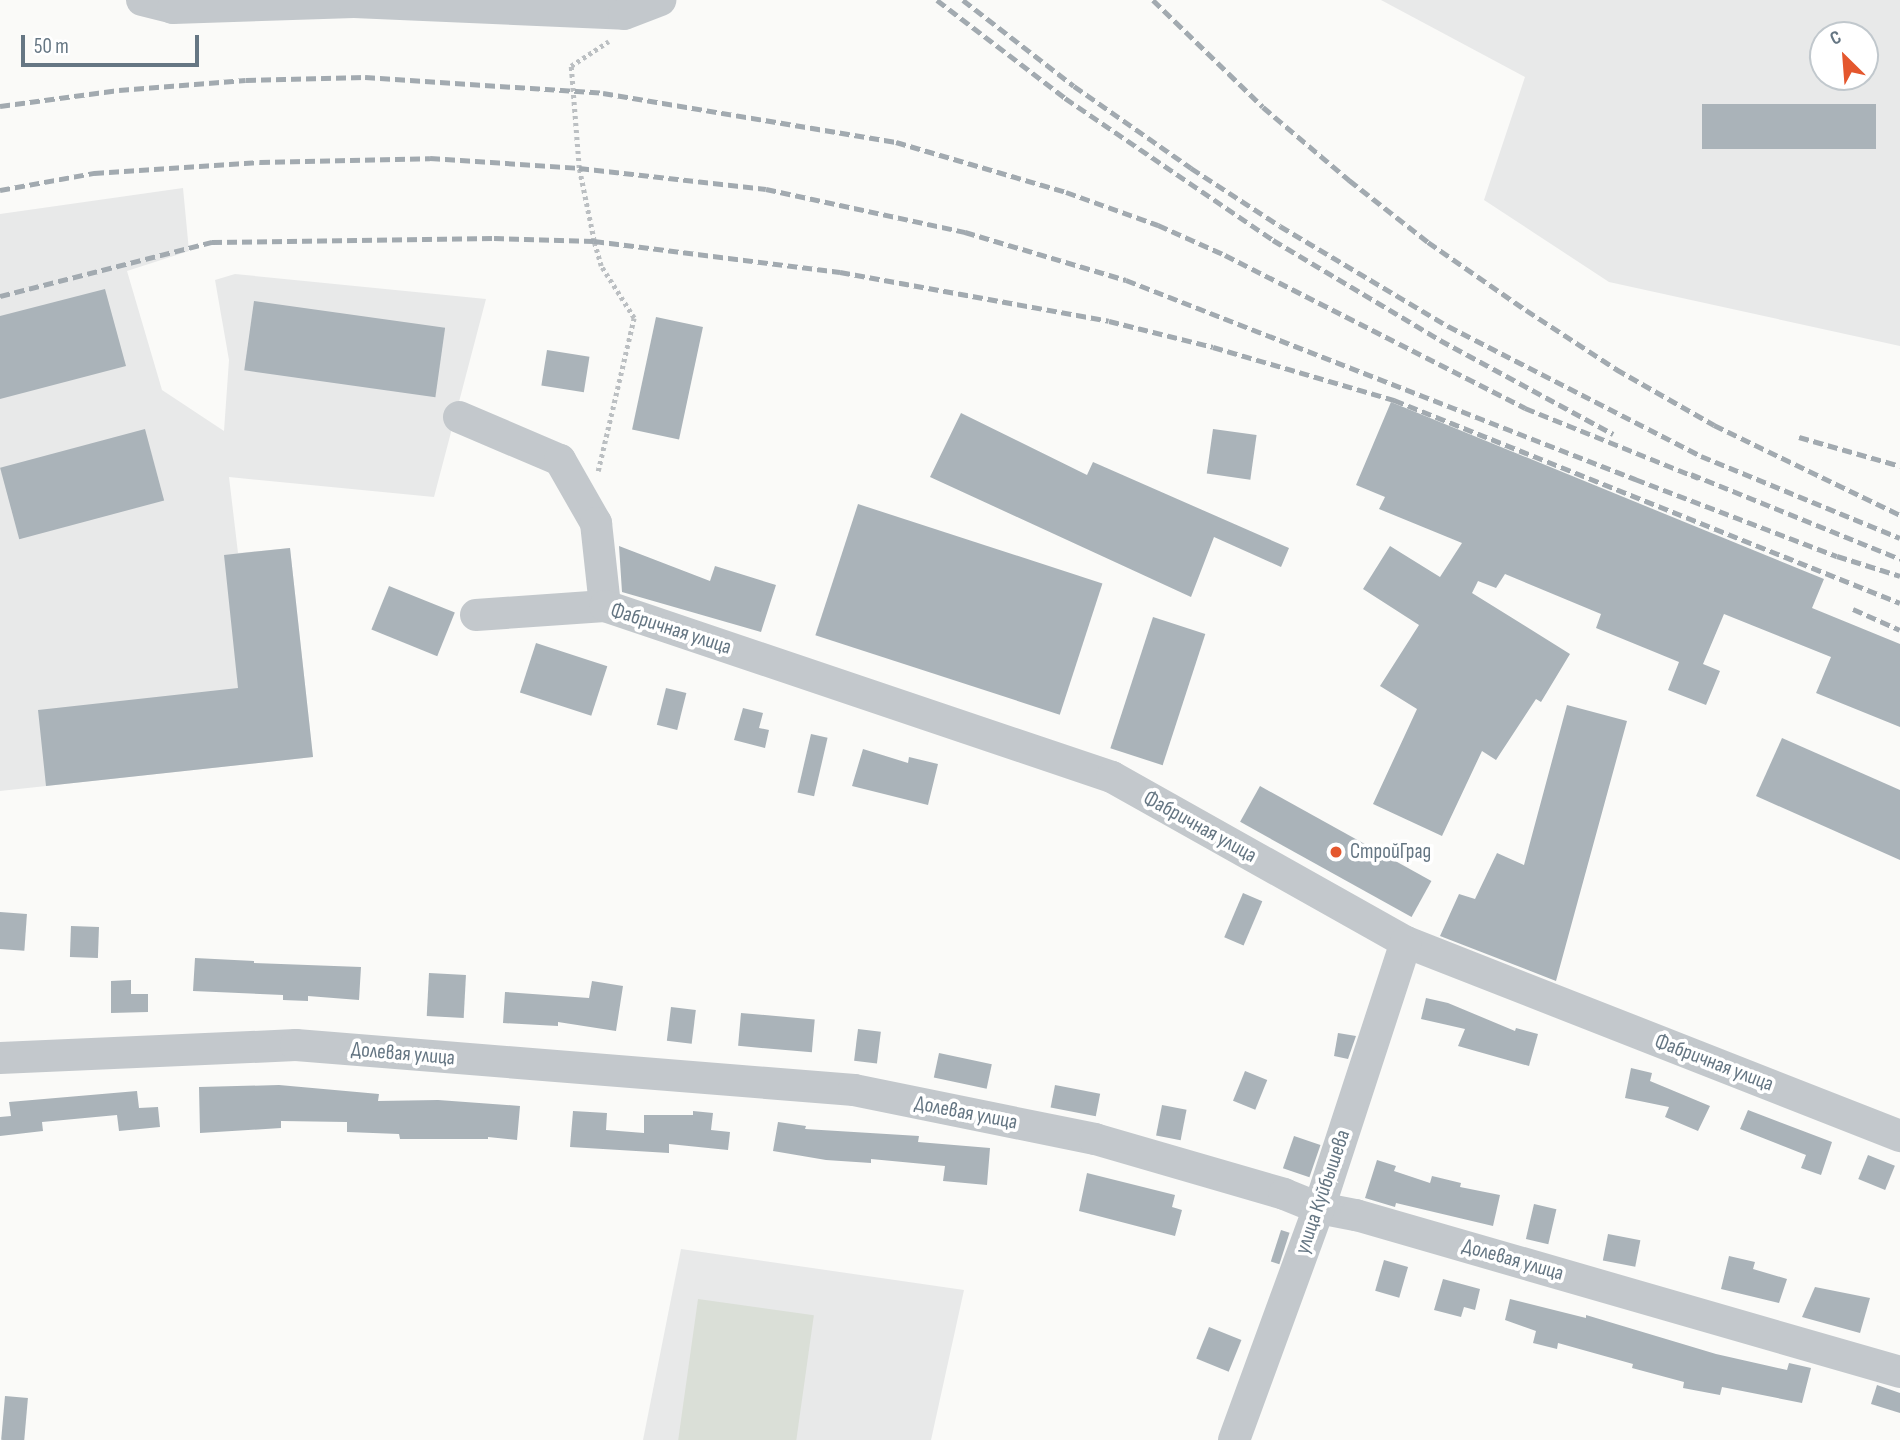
<!DOCTYPE html>
<html>
<head>
<meta charset="utf-8">
<style>
	body { margin:0 }
	#map { position:relative; width:1900px; height:1440px; overflow:hidden; background:#fafaf8; font-family:"Sofia Sans Condensed",sans-serif }
	div>[style] { position:absolute }
	.built>* { inset:0; background:#e8e9e9 }
	.green>* { inset:0; background:#dadfd7; transform-origin:0 0 }
	.building>* { inset:0; background:#aab3b9; transform-origin:0 0 }
	.path>* { height:4.5px; margin-top:-2.25px; transform-origin:0; background:repeating-linear-gradient(90deg,#bbbfc2 0 3.5px,transparent 0 7px) }
	.minor>* { height:32px; margin:-16px; padding:0 16px; transform-origin:16px; border-radius:16px; background:#c3c8cc }
	.rail>* { height:5px; margin-top:-2.5px; transform-origin:0; background:repeating-linear-gradient(90deg,#a2aab0 0 10px,transparent 0 15px) }
	.dots>* { width:19px; height:19px; translate:-50% -50%; box-sizing:border-box; border:4px solid #fff; border-radius:50% }
	span { translate:-50% -50%; white-space:nowrap; text-align:center; line-height:1.15; -webkit-text-stroke:7px #fff; paint-order:stroke }
	.street-label { font-size:21px; color:#657683 }
	.poi-label { font-size:21px; color:#657683 }
	.left { translate:0 -50%; text-align:left }
	.north { position:absolute; left:1809px; top:21px; width:70px; height:70px; box-sizing:border-box; background:#fff; border:2px solid #c1c8cd; border-radius:50%; rotate:335deg; font-size:19px; font-weight:700; line-height:28px; text-align:center; color:#657683 }
	.north::after { content:''; display:block; margin:auto; width:24px; height:32px; background:#e4572e; clip-path:polygon(50% 0,100% 100%,50% 72%,0 100%) }
	.scale { position:absolute; left:21px; top:35px; width:178px; height:32px; box-sizing:border-box; border:4px solid #657683; border-top:0; padding-left:9px; font-size:21px; line-height:24px; white-space:nowrap; color:#657683; -webkit-text-stroke:5px #fff; paint-order:stroke }
</style>
</head>
<body>
<div id="map">
	<div class="built">
		<i style="clip-path:polygon(evenodd,1381px 0,1900px 0,1900px 346px,1609px 282px,1484px 200px,1525px 77px,1381px 0,1823px 35px,1865px 35px,1865px 77px,1823px 77px,1823px 35px)"></i>
		<i style="clip-path:polygon(183px 188px,189px 251px,127px 271px,162px 390px,224px 431px,229px 360px,215px 280px,235px 274px,486px 299px,434px 497px,229px 477px,238px 553px,290px 548px,313px 757px,0 791px,0 214px)"></i>
		<i style="clip-path:polygon(681px 1249px,964px 1290px,931px 1440px,643px 1440px)"></i>
	</div>
	<div class="green">
		<i style="left:698px;top:1299px;width:117px;height:143px;rotate:8deg"></i>
	</div>
	<div class="building">
		<i style="left:1702px;top:104px;width:174px;height:45px"></i>
		<i style="clip-path:polygon(105px 289px,126px 366px,0 399px,0 316px)"></i>
		<i style="left:254px;top:301px;width:193px;height:70px;rotate:8deg"></i>
		<i style="left:656px;top:317px;width:48px;height:115px;rotate:12deg"></i>
		<i style="left:547px;top:350px;width:43px;height:36px;rotate:9deg"></i>
		<i style="clip-path:polygon(1391px 402px,1824px 579px,1812px 608px,1900px 644px,1900px 727px,1816px 693px,1831px 657px,1724px 614px,1703px 664px,1720px 671px,1706px 705px,1668px 690px,1679px 662px,1596px 628px,1601px 614px,1505px 574px,1496px 588px,1478px 581px,1472px 593px,1570px 654px,1541px 702px,1536px 699px,1496px 760px,1482px 751px,1442px 836px,1373px 804px,1417px 709px,1380px 686px,1419px 625px,1363px 589px,1390px 546px,1440px 577px,1462px 543px,1379px 509px,1385px 497px,1356px 485px)"></i>
		<i style="clip-path:polygon(961px 413px,1087px 475px,1093px 462px,1289px 548px,1281px 567px,1214px 537px,1191px 597px,930px 477px)"></i>
		<i style="left:145px;top:429px;width:74px;height:150px;rotate:75deg"></i>
		<i style="left:1213px;top:429px;width:44px;height:45px;rotate:8deg"></i>
		<i style="left:858px;top:504px;width:257px;height:138px;rotate:18deg"></i>
		<i style="clip-path:polygon(619px 546px,710px 581px,715px 566px,776px 585px,761px 632px,622px 592px)"></i>
		<i style="clip-path:polygon(290px 548px,313px 757px,46px 786px,38px 710px,238px 688px,224px 555px)"></i>
		<i style="left:389px;top:586px;width:71px;height:47px;rotate:22deg"></i>
		<i style="left:1153px;top:617px;width:55px;height:138px;rotate:18deg"></i>
		<i style="left:536px;top:643px;width:75px;height:52px;rotate:18deg"></i>
		<i style="left:666px;top:688px;width:21px;height:38px;rotate:14deg"></i>
		<i style="clip-path:polygon(1567px 705px,1627px 721px,1556px 981px,1440px 936px,1459px 894px,1475px 899px,1497px 853px,1524px 865px)"></i>
		<i style="clip-path:polygon(743px 708px,763px 713px,759px 728px,769px 730px,765px 748px,734px 740px)"></i>
		<i style="left:811px;top:734px;width:17px;height:60px;rotate:13deg"></i>
		<i style="clip-path:polygon(1782px 738px,1900px 790px,1900px 860px,1756px 796px)"></i>
		<i style="clip-path:polygon(863px 749px,908px 763px,909px 757px,938px 764px,928px 805px,852px 786px)"></i>
		<i style="left:1260px;top:786px;width:196px;height:41px;rotate:29deg"></i>
		<i style="left:1243px;top:893px;width:21px;height:48px;rotate:23deg"></i>
		<i style="left:0;top:912px;width:27px;height:37px;rotate:4deg"></i>
		<i style="left:71px;top:926px;width:28px;height:31px;rotate:2deg"></i>
		<i style="clip-path:polygon(195px 958px,254px 961px,254px 963px,361px 967px,359px 1000px,308px 996px,308px 1001px,283px 1000px,283px 995px,193px 991px)"></i>
		<i style="left:429px;top:973px;width:37px;height:43px;rotate:3deg"></i>
		<i style="clip-path:polygon(131px 980px,131px 994px,148px 994px,148px 1012px,111px 1013px,111px 981px)"></i>
		<i style="clip-path:polygon(592px 981px,623px 986px,616px 1031px,558px 1022px,558px 1026px,503px 1023px,505px 992px,589px 998px)"></i>
		<i style="clip-path:polygon(1426px 998px,1448px 1003px,1515px 1031px,1516px 1028px,1538px 1034px,1529px 1066px,1458px 1046px,1465px 1029px,1421px 1019px)"></i>
		<i style="left:671px;top:1007px;width:25px;height:34px;rotate:7deg"></i>
		<i style="left:741px;top:1013px;width:74px;height:33px;rotate:5deg"></i>
		<i style="left:858px;top:1029px;width:23px;height:32px;rotate:7deg"></i>
		<i style="clip-path:polygon(1338px 1033px,1356px 1036px,1348px 1059px,1334px 1056px)"></i>
		<i style="left:939px;top:1053px;width:54px;height:25px;rotate:12deg"></i>
		<i style="clip-path:polygon(1631px 1068px,1652px 1073px,1650px 1081px,1710px 1106px,1698px 1131px,1665px 1117px,1669px 1107px,1625px 1098px)"></i>
		<i style="left:1245px;top:1071px;width:24px;height:32px;rotate:22deg"></i>
		<i style="clip-path:polygon(279px 1085px,379px 1094px,378px 1101px,438px 1100px,520px 1106px,517px 1140px,488px 1137px,488px 1139px,400px 1139px,399px 1134px,347px 1132px,347px 1122px,281px 1121px,281px 1128px,200px 1133px,199px 1087px)"></i>
		<i style="left:1055px;top:1085px;width:46px;height:23px;rotate:11deg"></i>
		<i style="clip-path:polygon(137px 1091px,139px 1108px,158px 1107px,160px 1127px,119px 1131px,117px 1115px,42px 1122px,43px 1131px,0 1136px,0 1117px,11px 1116px,9px 1102px)"></i>
		<i style="left:1162px;top:1105px;width:25px;height:31px;rotate:11deg"></i>
		<i style="clip-path:polygon(1748px 1110px,1832px 1142px,1821px 1175px,1801px 1168px,1806px 1155px,1740px 1129px)"></i>
		<i style="clip-path:polygon(573px 1111px,607px 1113px,606px 1130px,644px 1133px,644px 1115px,693px 1115px,693px 1111px,713px 1113px,711px 1130px,730px 1132px,728px 1150px,669px 1144px,669px 1153px,570px 1147px)"></i>
		<i style="clip-path:polygon(778px 1122px,806px 1126px,805px 1129px,919px 1136px,918px 1142px,990px 1148px,987px 1185px,943px 1181px,945px 1166px,871px 1159px,871px 1163px,826px 1160px,773px 1151px)"></i>
		<i style="left:1294px;top:1136px;width:28px;height:34px;rotate:19deg"></i>
		<i style="left:1868px;top:1155px;width:29px;height:26px;rotate:22deg"></i>
		<i style="clip-path:polygon(1377px 1160px,1396px 1166px,1394px 1171px,1430px 1183px,1432px 1176px,1461px 1183px,1460px 1187px,1500px 1195px,1493px 1226px,1396px 1203px,1395px 1207px,1365px 1198px)"></i>
		<i style="clip-path:polygon(1087px 1173px,1175px 1195px,1172px 1207px,1182px 1210px,1175px 1236px,1079px 1211px)"></i>
		<i style="left:1534px;top:1204px;width:23px;height:36px;rotate:13deg"></i>
		<i style="left:1281px;top:1230px;width:9px;height:33px;rotate:18deg"></i>
		<i style="left:1608px;top:1234px;width:33px;height:27px;rotate:11deg"></i>
		<i style="clip-path:polygon(1729px 1256px,1755px 1262px,1753px 1269px,1787px 1279px,1779px 1303px,1721px 1289px)"></i>
		<i style="left:1384px;top:1260px;width:25px;height:32px;rotate:16deg"></i>
		<i style="clip-path:polygon(1443px 1279px,1480px 1289px,1475px 1310px,1464px 1307px,1461px 1317px,1434px 1310px)"></i>
		<i style="clip-path:polygon(1815px 1287px,1870px 1298px,1860px 1333px,1802px 1317px)"></i>
		<i style="clip-path:polygon(1510px 1299px,1586px 1318px,1586px 1315px,1716px 1354px,1787px 1370px,1789px 1363px,1811px 1368px,1802px 1403px,1722px 1387px,1720px 1395px,1683px 1388px,1684px 1382px,1632px 1368px,1633px 1364px,1558px 1343px,1557px 1349px,1533px 1343px,1536px 1331px,1505px 1320px)"></i>
		<i style="left:1209px;top:1327px;width:35px;height:34px;rotate:22deg"></i>
		<i style="clip-path:polygon(1877px 1385px,1900px 1393px,1900px 1413px,1871px 1404px)"></i>
		<i style="left:5px;top:1396px;width:23px;height:44px;rotate:5deg"></i>
	</div>
	<div class="path">
		<i style="left:598px;top:471px;width:157px;rotate:-76.8deg"></i>
		<i style="left:634px;top:318px;width:62px;rotate:-122.4deg"></i>
		<i style="left:601px;top:266px;width:26px;rotate:-106deg"></i>
		<i style="left:594px;top:241px;width:75px;rotate:-101.6deg"></i>
		<i style="left:579px;top:168px;width:102px;rotate:-94.5deg"></i>
		<i style="left:571px;top:66px;width:45px;rotate:-33.3deg"></i>
	</div>
	<div class="minor">
		<i style="left:142px;top:0;width:32px;rotate:14deg"></i>
		<i style="left:173px;top:8px;width:181px;rotate:-1.9deg"></i>
		<i style="left:354px;top:2px;width:270px;rotate:2.5deg"></i>
		<i style="left:624px;top:14px;width:39px;rotate:-21deg"></i>
		<i style="left:459px;top:417px;width:110px;rotate:23.1deg"></i>
		<i style="left:560px;top:460px;width:73px;rotate:60.3deg"></i>
		<i style="left:596px;top:523px;width:83px;rotate:83.8deg"></i>
		<i style="left:476px;top:615px;width:129px;rotate:-4deg"></i>
		<i style="left:605px;top:606px;width:535px;rotate:18.64deg"></i>
		<i style="left:1112px;top:777px;width:337px;rotate:29.3deg"></i>
		<i style="left:1406px;top:942px;width:531px;rotate:21.44deg"></i>
		<i style="left:0;top:1058px;width:296px;rotate:-2.5deg"></i>
		<i style="left:296px;top:1045px;width:560px;rotate:4.61deg"></i>
		<i style="left:854px;top:1090px;width:246px;rotate:11.5deg"></i>
		<i style="left:1095px;top:1139px;width:197px;rotate:16.2deg"></i>
		<i style="left:1284px;top:1194px;width:38px;rotate:22deg"></i>
		<i style="left:1319px;top:1208px;width:38px;rotate:11deg"></i>
		<i style="left:1356px;top:1215px;width:566px;rotate:16.1deg"></i>
		<i style="left:1234px;top:1440px;width:247px;rotate:-69.9deg"></i>
		<i style="left:1319px;top:1208px;width:280px;rotate:-71.9deg"></i>
	</div>
	<div class="rail">
		<i style="left:937px;top:0;width:161px;rotate:37.4deg"></i>
		<i style="left:1065px;top:98px;width:252px;rotate:34.3deg"></i>
		<i style="left:1273px;top:240px;width:195px;rotate:30.9deg"></i>
		<i style="left:1440px;top:340px;width:197px;rotate:28.5deg"></i>
		<i style="left:963px;top:0;width:140px;rotate:37.8deg"></i>
		<i style="left:1074px;top:86px;width:143px;rotate:35deg"></i>
		<i style="left:1191px;top:168px;width:106px;rotate:33.1deg"></i>
		<i style="left:1280px;top:226px;width:196px;rotate:30.8deg"></i>
		<i style="left:1448px;top:326px;width:284px;rotate:27.2deg"></i>
		<i style="left:1701px;top:456px;width:215px;rotate:22.4deg"></i>
		<i style="left:1153px;top:0;width:153px;rotate:44.2deg"></i>
		<i style="left:1263px;top:107px;width:113px;rotate:40.3deg"></i>
		<i style="left:1349px;top:180px;width:100px;rotate:38.1deg"></i>
		<i style="left:1428px;top:242px;width:119px;rotate:34.8deg"></i>
		<i style="left:1526px;top:310px;width:108px;rotate:33.2deg"></i>
		<i style="left:1616px;top:369px;width:113px;rotate:29.7deg"></i>
		<i style="left:1714px;top:425px;width:207px;rotate:25.8deg"></i>
		<i style="left:0;top:106px;width:120px;rotate:-7.7deg"></i>
		<i style="left:119px;top:90px;width:127px;rotate:-4.5deg"></i>
		<i style="left:246px;top:80px;width:119px;rotate:-1.4deg"></i>
		<i style="left:365px;top:77px;width:239px;rotate:3.8deg"></i>
		<i style="left:603px;top:93px;width:297px;rotate:9.5deg"></i>
		<i style="left:896px;top:142px;width:177px;rotate:16.4deg"></i>
		<i style="left:1066px;top:192px;width:98px;rotate:19.7deg"></i>
		<i style="left:1158px;top:225px;width:73px;rotate:24.1deg"></i>
		<i style="left:1225px;top:255px;width:337px;rotate:27deg"></i>
		<i style="left:1525px;top:408px;width:187px;rotate:22deg"></i>
		<i style="left:0;top:190px;width:96px;rotate:-10.3deg"></i>
		<i style="left:94px;top:173px;width:166px;rotate:-3.8deg"></i>
		<i style="left:260px;top:162px;width:170px;rotate:-1.3deg"></i>
		<i style="left:430px;top:158px;width:149px;rotate:3.8deg"></i>
		<i style="left:579px;top:168px;width:188px;rotate:6.4deg"></i>
		<i style="left:766px;top:189px;width:204px;rotate:12.2deg"></i>
		<i style="left:965px;top:232px;width:168px;rotate:16.6deg"></i>
		<i style="left:1126px;top:280px;width:547px;rotate:21.35deg"></i>
		<i style="left:1635px;top:479px;width:216px;rotate:20.9deg"></i>
		<i style="left:1837px;top:556px;width:66px;rotate:17.6deg"></i>
		<i style="left:0;top:296px;width:219px;rotate:-14.3deg"></i>
		<i style="left:212px;top:242px;width:282px;rotate:-0.8deg"></i>
		<i style="left:494px;top:238px;width:100px;rotate:1.7deg"></i>
		<i style="left:594px;top:241px;width:248px;rotate:7.2deg"></i>
		<i style="left:840px;top:272px;width:273px;rotate:10.3deg"></i>
		<i style="left:1109px;top:321px;width:107px;rotate:14deg"></i>
		<i style="left:1213px;top:347px;width:189px;rotate:16.3deg"></i>
		<i style="left:1394px;top:400px;width:545px;rotate:21.86deg"></i>
		<i style="left:1799px;top:437px;width:105px;rotate:16deg"></i>
		<i style="left:1691px;top:474px;width:226px;rotate:22.1deg"></i>
		<i style="left:1853px;top:609px;width:51px;rotate:24.1deg"></i>
	</div>
	<div class="dots">
		<i style="left:1336px;top:852px;background:#e4572e"></i>
	</div>
	<div class="street-label">
		<span style="left:671px;top:629px;rotate:18deg">Фабричная улица</span>
		<span style="left:1200px;top:827px;rotate:29deg">Фабричная улица</span>
		<span style="left:403px;top:1054px;rotate:5deg">Долевая улица</span>
		<span style="left:1714px;top:1063px;rotate:21deg">Фабричная улица</span>
		<span style="left:966px;top:1113px;rotate:11deg">Долевая улица</span>
		<span style="left:1323px;top:1192px;rotate:-71deg">улица Куйбышева</span>
		<span style="left:1513px;top:1260px;rotate:16deg">Долевая улица</span>
	</div>
	<div class="poi-label">
		<span class="left" style="left:1350px;top:852px">СтройГрад</span>
	</div>
	<div class="north">С</div>
	<div class="scale">50 m</div>
</div>
</body>
</html>
